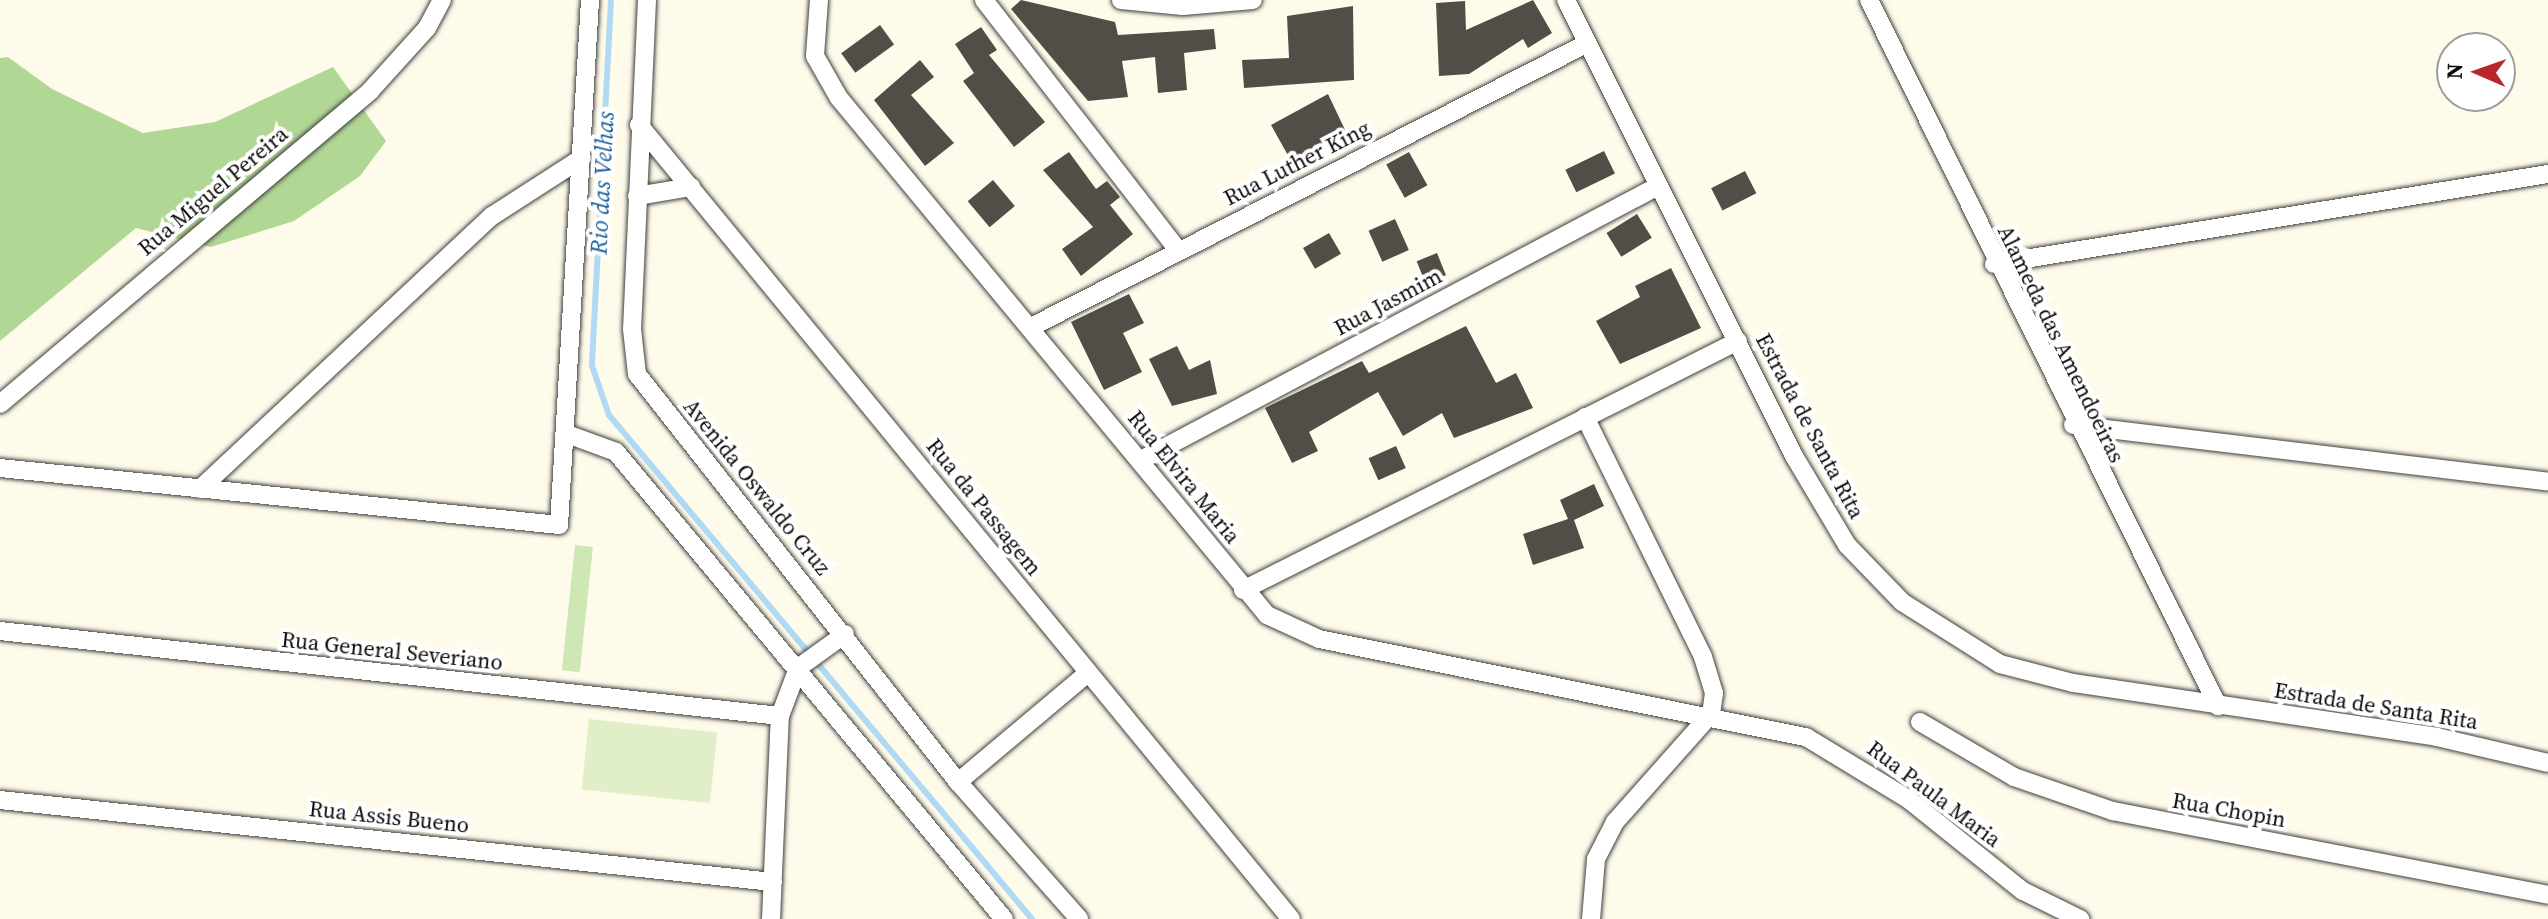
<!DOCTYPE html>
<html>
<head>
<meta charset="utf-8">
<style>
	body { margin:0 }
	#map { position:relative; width:2548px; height:919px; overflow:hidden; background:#fffbea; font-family:"Source Serif 4",serif }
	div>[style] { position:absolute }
	.green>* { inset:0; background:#cee7b5; transform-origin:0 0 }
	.forest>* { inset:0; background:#b1d795 }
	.pitch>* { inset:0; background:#e0efc7; transform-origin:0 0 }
	.stream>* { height:6px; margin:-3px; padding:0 3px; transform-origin:3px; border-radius:3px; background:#b0d9f4 }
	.building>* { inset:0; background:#534d48; transform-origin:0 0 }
	.roads { filter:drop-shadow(0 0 2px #3e3e3e) drop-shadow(0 0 2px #3e3e3e) }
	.street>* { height:18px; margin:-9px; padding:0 9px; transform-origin:9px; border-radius:9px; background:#fff }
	span { translate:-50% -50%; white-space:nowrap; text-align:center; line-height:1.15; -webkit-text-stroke:8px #fff; paint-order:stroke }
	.street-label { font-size:22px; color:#0b0b0b }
	.water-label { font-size:24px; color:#185e99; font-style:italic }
	.north { position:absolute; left:2436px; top:32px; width:80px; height:80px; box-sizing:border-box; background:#fff; border:2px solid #9d9d9d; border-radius:50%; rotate:272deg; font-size:22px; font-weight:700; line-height:32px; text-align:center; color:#0b0b0b }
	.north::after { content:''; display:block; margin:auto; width:28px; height:36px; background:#b7272b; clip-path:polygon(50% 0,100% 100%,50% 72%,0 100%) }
</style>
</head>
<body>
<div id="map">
	<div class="green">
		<i style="left:575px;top:545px;width:18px;height:126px;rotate:6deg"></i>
	</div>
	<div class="forest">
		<i style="clip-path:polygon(8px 57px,52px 89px,143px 133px,215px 122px,333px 67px,386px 141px,360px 176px,294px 221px,211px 247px,136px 228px,0 341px,0 58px)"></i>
	</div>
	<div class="pitch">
		<i style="left:589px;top:719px;width:129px;height:71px;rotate:6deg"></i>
	</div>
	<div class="stream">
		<i style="left:611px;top:0;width:366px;rotate:93deg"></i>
		<i style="left:592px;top:366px;width:52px;rotate:70.9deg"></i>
		<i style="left:609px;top:415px;width:658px;rotate:49.99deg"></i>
	</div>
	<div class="building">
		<i style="clip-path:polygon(1021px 0,1115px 22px,1118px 35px,1214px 29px,1216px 49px,1184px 53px,1187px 90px,1158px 93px,1155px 57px,1122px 61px,1128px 97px,1088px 101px,1011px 9px)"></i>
		<i style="clip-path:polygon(1533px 0,1552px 33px,1528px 48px,1523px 39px,1469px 74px,1439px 76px,1436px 3px,1465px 1px,1466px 30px)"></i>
		<i style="clip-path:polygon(1353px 6px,1354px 80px,1244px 88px,1242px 60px,1289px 58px,1287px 16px)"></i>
		<i style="left:880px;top:25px;width:24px;height:48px;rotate:54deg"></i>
		<i style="clip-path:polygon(981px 27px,997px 50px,989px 55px,1045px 122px,1014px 147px,963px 81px,974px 73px,955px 44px)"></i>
		<i style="clip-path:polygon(920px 60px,934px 77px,911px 95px,954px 143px,925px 166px,874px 100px)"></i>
		<i style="clip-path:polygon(1328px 94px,1347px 134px,1290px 159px,1271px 125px)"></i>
		<i style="left:1604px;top:151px;width:25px;height:43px;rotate:64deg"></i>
		<i style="clip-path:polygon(1069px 152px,1096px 189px,1107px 181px,1120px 197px,1110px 205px,1133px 234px,1081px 276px,1062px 249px,1093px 227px,1043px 170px)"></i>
		<i style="left:1409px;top:152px;width:38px;height:26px;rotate:61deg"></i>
		<i style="left:1745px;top:171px;width:25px;height:38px;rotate:63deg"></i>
		<i style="left:993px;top:180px;width:34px;height:33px;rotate:50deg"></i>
		<i style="left:1637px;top:214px;width:28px;height:36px;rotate:58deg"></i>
		<i style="left:1395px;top:219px;width:34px;height:29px;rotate:66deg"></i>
		<i style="left:1329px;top:233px;width:24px;height:30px;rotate:60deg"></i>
		<i style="left:1437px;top:253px;width:24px;height:22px;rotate:68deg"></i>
		<i style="clip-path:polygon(1671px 268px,1701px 328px,1620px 364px,1596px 321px,1640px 297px,1635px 286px)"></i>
		<i style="clip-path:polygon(1129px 294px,1144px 323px,1123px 333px,1142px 372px,1104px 390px,1071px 322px)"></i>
		<i style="clip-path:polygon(1466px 326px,1496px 383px,1516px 373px,1533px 408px,1454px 438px,1442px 413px,1403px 436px,1378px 392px,1309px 432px,1318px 451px,1292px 463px,1265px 408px,1362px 361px,1369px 373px)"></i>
		<i style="clip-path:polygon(1177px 346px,1189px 370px,1210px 360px,1217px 394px,1172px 406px,1149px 359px)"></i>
		<i style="left:1396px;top:446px;width:24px;height:30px;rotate:66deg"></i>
		<i style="clip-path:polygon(1594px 484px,1604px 506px,1574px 520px,1584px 548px,1533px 565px,1523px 534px,1568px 519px,1560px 500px)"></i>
	</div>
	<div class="roads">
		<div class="street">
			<i style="left:647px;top:0;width:329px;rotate:92.6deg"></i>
			<i style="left:632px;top:329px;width:45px;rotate:83.7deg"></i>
			<i style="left:637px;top:374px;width:519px;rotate:51.81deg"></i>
			<i style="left:958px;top:782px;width:183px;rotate:48.5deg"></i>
			<i style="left:819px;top:0;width:56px;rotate:94.1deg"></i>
			<i style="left:815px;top:56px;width:48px;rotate:60.3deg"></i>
			<i style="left:839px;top:98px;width:671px;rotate:50.38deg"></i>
			<i style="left:1267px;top:615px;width:57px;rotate:24.8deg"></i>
			<i style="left:1319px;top:639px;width:497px;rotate:11.4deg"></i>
			<i style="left:1806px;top:737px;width:119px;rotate:31.3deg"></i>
			<i style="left:1908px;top:799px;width:147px;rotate:38.7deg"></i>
			<i style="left:2023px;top:891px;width:64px;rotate:26.2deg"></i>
			<i style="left:984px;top:0;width:316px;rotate:52.2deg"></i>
			<i style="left:1121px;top:0;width:62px;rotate:5.5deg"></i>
			<i style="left:1183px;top:6px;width:70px;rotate:-4.9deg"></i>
			<i style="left:1566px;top:0;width:510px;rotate:63.43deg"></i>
			<i style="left:1794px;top:456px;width:104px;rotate:59.2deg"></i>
			<i style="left:1847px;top:545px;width:79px;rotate:46deg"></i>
			<i style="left:1902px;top:602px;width:116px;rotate:32.3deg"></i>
			<i style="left:2000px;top:664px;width:75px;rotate:14.6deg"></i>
			<i style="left:2073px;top:683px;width:368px;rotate:8.4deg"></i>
			<i style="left:2437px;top:737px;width:114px;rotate:13.2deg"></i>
			<i style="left:1869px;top:0;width:788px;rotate:63.7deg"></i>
			<i style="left:639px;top:125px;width:1027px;rotate:50.61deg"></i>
			<i style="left:637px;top:196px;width:55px;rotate:-9.5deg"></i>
			<i style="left:1994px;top:264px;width:561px;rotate:-9.23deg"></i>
			<i style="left:1031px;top:327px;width:623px;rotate:-27.02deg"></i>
			<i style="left:0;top:404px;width:485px;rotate:-40.2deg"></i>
			<i style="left:370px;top:91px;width:85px;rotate:-47.9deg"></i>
			<i style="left:427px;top:28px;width:32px;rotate:-62deg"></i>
			<i style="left:1585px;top:417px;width:267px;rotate:63.8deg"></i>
			<i style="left:1703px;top:657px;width:38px;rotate:73deg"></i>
			<i style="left:1714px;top:693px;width:21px;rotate:98deg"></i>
			<i style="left:2073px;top:425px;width:478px;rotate:6.8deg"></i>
			<i style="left:567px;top:434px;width:52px;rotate:20.2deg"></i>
			<i style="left:616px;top:452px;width:607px;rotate:50.28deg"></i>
			<i style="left:1141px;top:460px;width:585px;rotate:-27.92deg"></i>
			<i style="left:0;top:468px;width:562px;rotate:5.82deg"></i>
			<i style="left:559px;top:525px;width:526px;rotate:-86.62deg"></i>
			<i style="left:200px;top:489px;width:400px;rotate:-43.1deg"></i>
			<i style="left:492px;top:216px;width:107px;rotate:-32.8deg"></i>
			<i style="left:1243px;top:590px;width:554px;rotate:-26.7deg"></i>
			<i style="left:0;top:631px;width:785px;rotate:6.22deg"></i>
			<i style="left:1920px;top:722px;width:109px;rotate:30.3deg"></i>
			<i style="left:2014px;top:777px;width:105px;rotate:19deg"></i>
			<i style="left:2113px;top:811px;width:443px;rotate:10.9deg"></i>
			<i style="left:958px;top:782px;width:170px;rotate:-40deg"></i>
			<i style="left:0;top:800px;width:777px;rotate:6.06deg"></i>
			<i style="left:771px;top:919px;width:203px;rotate:-87.5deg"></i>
			<i style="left:780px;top:716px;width:51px;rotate:-69.4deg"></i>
			<i style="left:798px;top:668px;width:58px;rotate:-35.9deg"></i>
			<i style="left:1591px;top:919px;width:60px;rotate:-85.2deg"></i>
			<i style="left:1596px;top:859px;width:42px;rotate:-62.8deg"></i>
			<i style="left:1615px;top:822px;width:144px;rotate:-48.4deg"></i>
		</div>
	</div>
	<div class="street-label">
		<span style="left:1297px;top:163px;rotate:-27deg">Rua Luther King</span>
		<span style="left:213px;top:191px;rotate:-40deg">Rua Miguel Pereira</span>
		<span style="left:1388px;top:302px;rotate:-28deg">Rua Jasmim</span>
		<span style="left:2061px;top:344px;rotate:64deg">Alameda das Amendoeiras</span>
		<span style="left:1810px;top:426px;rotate:62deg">Estrada de Santa Rita</span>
		<span style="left:1184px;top:477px;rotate:51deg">Rua Elvira Maria</span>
		<span style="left:757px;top:487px;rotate:51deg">Avenida Oswaldo Cruz</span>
		<span style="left:984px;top:507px;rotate:51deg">Rua da Passagem</span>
		<span style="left:392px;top:651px;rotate:6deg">Rua General Severiano</span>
		<span style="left:2376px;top:706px;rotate:9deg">Estrada de Santa Rita</span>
		<span style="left:1934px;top:794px;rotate:37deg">Rua Paula Maria</span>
		<span style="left:2229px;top:810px;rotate:10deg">Rua Chopin</span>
		<span style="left:389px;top:817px;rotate:6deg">Rua Assis Bueno</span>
	</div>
	<div class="water-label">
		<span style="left:602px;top:183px;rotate:-87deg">Rio das Velhas</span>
	</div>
	<div class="north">N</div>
</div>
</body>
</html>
